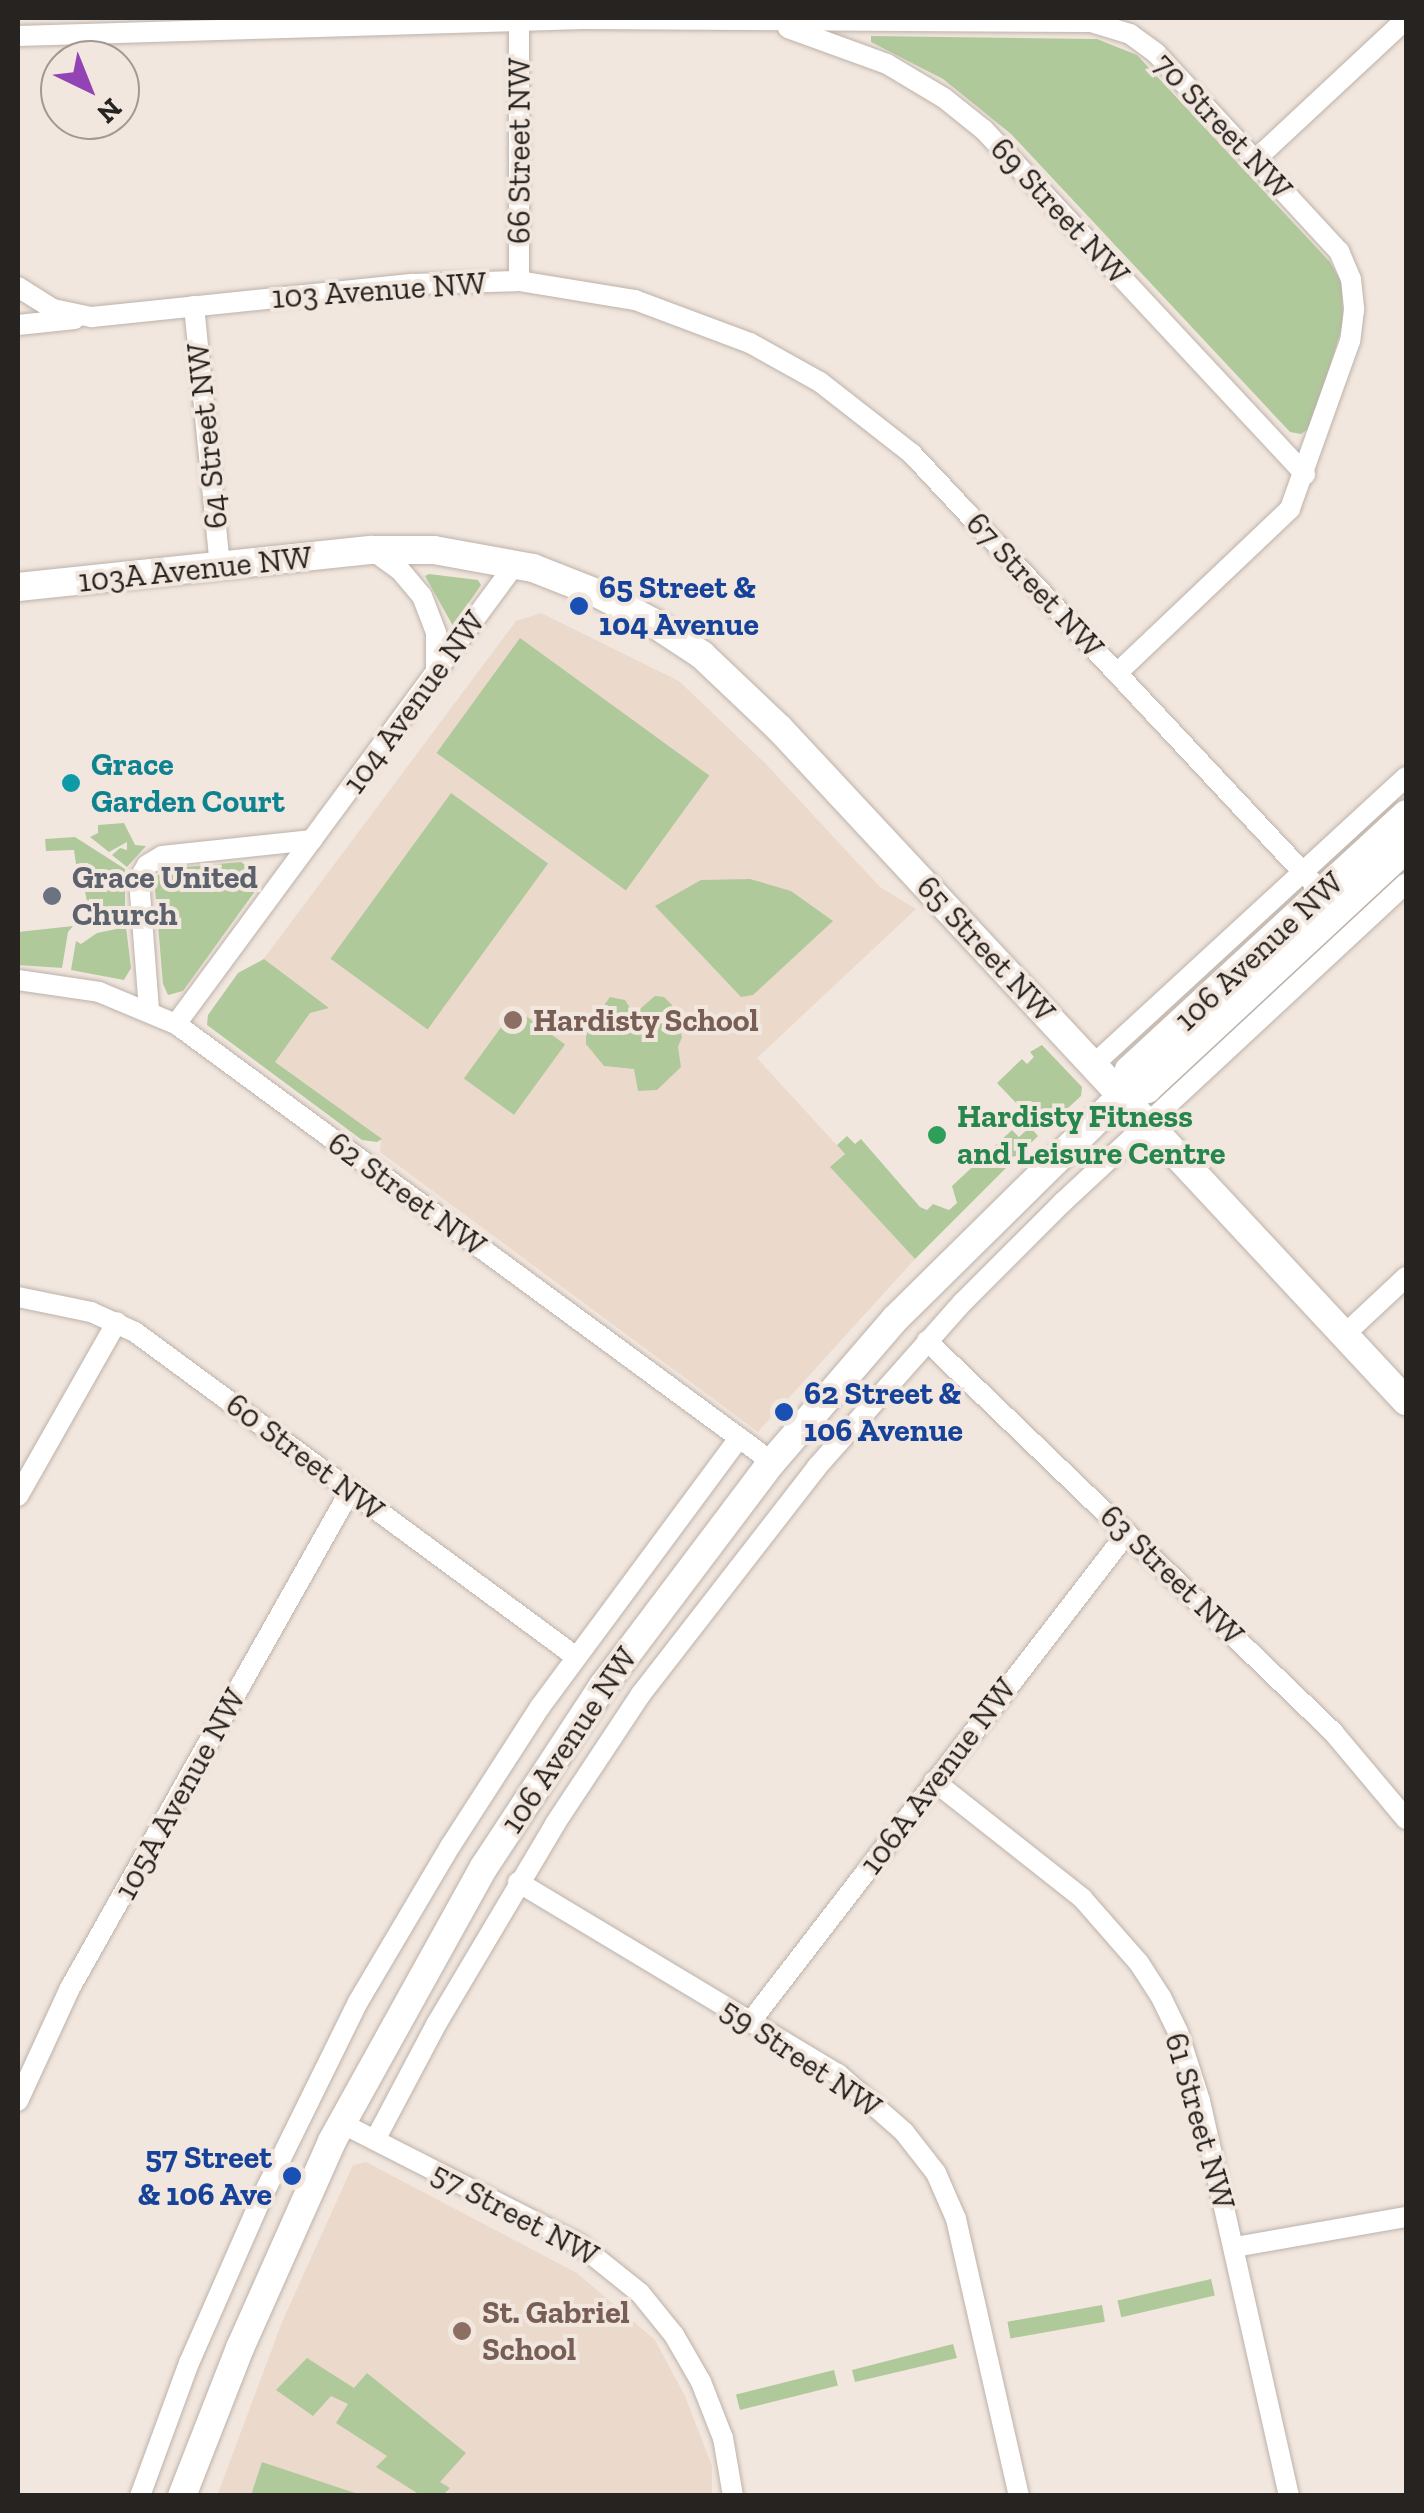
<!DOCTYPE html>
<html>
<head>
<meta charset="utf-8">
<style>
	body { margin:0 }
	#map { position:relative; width:1424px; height:2513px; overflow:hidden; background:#f2e7de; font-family:"Zilla Slab",serif }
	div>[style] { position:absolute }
	.built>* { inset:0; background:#ebdacc }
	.green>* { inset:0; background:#b0c99b; transform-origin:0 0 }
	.roads { filter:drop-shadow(0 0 2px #bcb2aa) drop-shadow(0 0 2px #bcb2aa) }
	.street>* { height:20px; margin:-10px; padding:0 10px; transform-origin:10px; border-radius:10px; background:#fff }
	.secondary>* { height:28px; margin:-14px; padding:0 14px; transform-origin:14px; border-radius:14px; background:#fff }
	.dots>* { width:28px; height:28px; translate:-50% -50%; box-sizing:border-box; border:5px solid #f2e7de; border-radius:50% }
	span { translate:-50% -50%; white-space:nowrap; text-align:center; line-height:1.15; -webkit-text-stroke:8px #f2e7de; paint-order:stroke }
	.street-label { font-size:32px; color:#272320 }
	.transit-label { font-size:32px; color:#164399; font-weight:700 }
	.left { translate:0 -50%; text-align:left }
	.right { translate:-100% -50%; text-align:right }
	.culture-label { font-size:32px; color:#0d838f; font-weight:700 }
	.worship-label { font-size:32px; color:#5b616d; font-weight:700 }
	.education-label { font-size:32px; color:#785e54; font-weight:700 }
	.leisure-label { font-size:32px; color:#27864d; font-weight:700 }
	.frame { position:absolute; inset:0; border:20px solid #272320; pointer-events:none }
	.north { position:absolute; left:40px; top:40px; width:100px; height:100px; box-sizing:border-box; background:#f2e7de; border:2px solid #a19992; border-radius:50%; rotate:137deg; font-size:28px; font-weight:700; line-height:40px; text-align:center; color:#272320 }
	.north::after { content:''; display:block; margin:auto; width:35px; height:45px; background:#9344b4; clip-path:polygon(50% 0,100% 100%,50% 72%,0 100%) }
</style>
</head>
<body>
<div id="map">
	<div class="built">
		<i style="clip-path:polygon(541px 613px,679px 681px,765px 763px,880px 887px,916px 909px,757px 1058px,845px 1154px,831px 1168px,915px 1259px,758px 1432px,380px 1152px,381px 1139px,230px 1032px,227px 1008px,516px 621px)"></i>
		<i style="clip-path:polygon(366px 2162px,577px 2273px,655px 2340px,685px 2396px,712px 2466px,712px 2495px,217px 2496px,282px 2322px,353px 2165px)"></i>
	</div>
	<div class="green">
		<i style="clip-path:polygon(871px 36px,1097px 39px,1137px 55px,1330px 262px,1342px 283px,1343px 324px,1311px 427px,1301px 434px,1290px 432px,1011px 134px,943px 79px,871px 42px)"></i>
		<i style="clip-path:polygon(429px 574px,478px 580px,481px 585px,453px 626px,425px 576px)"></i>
		<i style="left:520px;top:638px;width:234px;height:142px;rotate:36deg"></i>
		<i style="left:451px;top:793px;width:120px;height:205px;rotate:36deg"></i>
		<i style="clip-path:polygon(124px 823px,135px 845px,146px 846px,127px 867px,112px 855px,120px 848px,127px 850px,127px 842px,109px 852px,90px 837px,98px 833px,98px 825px)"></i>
		<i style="clip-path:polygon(75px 837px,125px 869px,125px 910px,92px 923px,85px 892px,88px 863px,76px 864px,74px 850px,46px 851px,45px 839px)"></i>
		<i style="clip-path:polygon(241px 862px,253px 870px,258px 887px,183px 991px,168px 995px,163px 984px,154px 877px,174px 868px)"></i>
		<i style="clip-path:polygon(750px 879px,791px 891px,833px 921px,753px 995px,741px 997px,655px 906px,701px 880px)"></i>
		<i style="clip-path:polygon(73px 926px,68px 932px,62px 968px,18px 965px,18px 932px)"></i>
		<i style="clip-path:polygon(126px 927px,131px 968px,124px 980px,71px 970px,76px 941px,81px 944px,97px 933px)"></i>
		<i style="clip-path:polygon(264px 959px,329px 1008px,310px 1013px,275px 1062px,382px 1139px,377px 1142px,362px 1140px,207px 1025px,208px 1015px,238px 973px)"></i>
		<i style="clip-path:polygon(655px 996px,664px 997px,672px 1005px,682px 1037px,678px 1047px,681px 1067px,657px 1090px,638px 1091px,634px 1069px,604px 1066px,586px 1044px,586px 1030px,610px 997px,625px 1000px,634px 1014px)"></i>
		<i style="left:515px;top:1008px;width:62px;height:87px;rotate:36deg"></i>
		<i style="clip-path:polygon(1042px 1045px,1082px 1087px,1081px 1096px,1043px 1131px,997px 1083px,1022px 1059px,1027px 1064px,1034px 1057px,1030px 1052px)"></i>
		<i style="clip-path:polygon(1030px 1127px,1038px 1136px,915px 1259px,830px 1167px,845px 1154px,837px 1145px,847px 1136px,855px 1144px,861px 1139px,920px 1207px,927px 1210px,933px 1204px,949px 1210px,957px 1203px,952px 1186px,1012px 1130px,1019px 1137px)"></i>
		<i style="left:1211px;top:2279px;width:17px;height:96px;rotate:77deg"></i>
		<i style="left:1102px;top:2305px;width:17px;height:96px;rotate:80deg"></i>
		<i style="clip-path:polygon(953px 2344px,957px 2358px,855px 2382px,852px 2370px)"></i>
		<i style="clip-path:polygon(307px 2358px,354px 2388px,367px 2373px,466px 2453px,440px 2482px,450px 2488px,443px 2495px,420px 2495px,376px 2467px,387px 2456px,336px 2423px,348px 2404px,331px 2396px,313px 2416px,276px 2390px)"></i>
		<i style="left:834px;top:2370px;width:16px;height:101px;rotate:76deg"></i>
		<i style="clip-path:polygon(262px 2462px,361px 2495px,251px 2495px)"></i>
	</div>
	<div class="roads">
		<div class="street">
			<i style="left:788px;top:28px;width:105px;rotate:20deg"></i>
			<i style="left:887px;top:64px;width:66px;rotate:30.8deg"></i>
			<i style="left:944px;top:98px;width:51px;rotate:38.7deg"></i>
			<i style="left:984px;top:130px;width:471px;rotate:47deg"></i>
			<i style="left:18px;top:36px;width:566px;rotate:-1.72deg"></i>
			<i style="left:584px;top:19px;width:507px;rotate:0.34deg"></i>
			<i style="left:1091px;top:22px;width:41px;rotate:17.1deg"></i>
			<i style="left:1130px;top:34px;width:32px;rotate:36deg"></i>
			<i style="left:1156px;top:53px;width:270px;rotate:47.3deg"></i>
			<i style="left:1339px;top:251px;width:30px;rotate:67deg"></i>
			<i style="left:1351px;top:279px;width:31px;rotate:84deg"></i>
			<i style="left:1354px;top:310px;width:31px;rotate:97deg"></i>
			<i style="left:1350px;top:341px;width:178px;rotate:109.7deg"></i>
			<i style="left:1290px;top:509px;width:238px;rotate:136.5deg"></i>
			<i style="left:1255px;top:160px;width:207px;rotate:-43deg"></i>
			<i style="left:519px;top:281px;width:261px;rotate:-90deg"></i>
			<i style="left:18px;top:287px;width:41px;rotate:32.2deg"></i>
			<i style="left:53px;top:309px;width:40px;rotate:12deg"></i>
			<i style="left:92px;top:317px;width:323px;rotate:-5.9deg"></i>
			<i style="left:413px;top:284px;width:106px;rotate:-1.6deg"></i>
			<i style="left:519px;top:281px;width:118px;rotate:9.3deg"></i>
			<i style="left:635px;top:300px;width:123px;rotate:20.5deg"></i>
			<i style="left:750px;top:343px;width:80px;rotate:29.1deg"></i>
			<i style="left:820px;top:382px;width:117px;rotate:38deg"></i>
			<i style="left:912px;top:454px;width:609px;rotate:46.93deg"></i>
			<i style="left:194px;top:306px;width:261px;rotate:84.3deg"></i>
			<i style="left:18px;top:325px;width:57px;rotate:-6deg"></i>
			<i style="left:372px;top:550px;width:34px;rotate:36deg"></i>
			<i style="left:400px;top:570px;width:34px;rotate:50deg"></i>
			<i style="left:422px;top:596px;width:40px;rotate:69deg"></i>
			<i style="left:436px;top:633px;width:38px;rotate:90deg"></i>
			<i style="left:18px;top:980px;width:82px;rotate:8.4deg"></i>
			<i style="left:99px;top:992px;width:83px;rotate:22.6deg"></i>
			<i style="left:176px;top:1024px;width:740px;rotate:36.31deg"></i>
			<i style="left:149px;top:1010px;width:131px;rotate:-94.4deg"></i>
			<i style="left:139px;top:879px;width:16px;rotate:-60deg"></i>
			<i style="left:147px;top:865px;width:17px;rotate:-31deg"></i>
			<i style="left:162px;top:856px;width:151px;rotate:-6.1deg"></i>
			<i style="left:176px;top:1024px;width:573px;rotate:-53.59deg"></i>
			<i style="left:1094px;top:1064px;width:424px;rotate:-42.6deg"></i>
			<i style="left:18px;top:1297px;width:75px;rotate:11.6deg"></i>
			<i style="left:91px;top:1312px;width:48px;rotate:24.4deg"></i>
			<i style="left:135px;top:1332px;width:546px;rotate:36.37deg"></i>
			<i style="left:1344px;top:1335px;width:85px;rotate:-43.1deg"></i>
			<i style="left:927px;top:1341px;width:564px;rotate:43.92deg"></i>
			<i style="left:1333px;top:1732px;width:114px;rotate:50deg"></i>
			<i style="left:18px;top:1496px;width:200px;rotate:-60.4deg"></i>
			<i style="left:934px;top:1781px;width:189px;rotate:38.3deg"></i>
			<i style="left:1082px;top:1898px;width:86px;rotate:48.8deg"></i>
			<i style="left:1139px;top:1963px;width:40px;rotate:57.1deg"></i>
			<i style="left:1161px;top:1997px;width:39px;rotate:64deg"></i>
			<i style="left:1178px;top:2032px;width:72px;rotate:72.3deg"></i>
			<i style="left:1200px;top:2101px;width:405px;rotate:77.3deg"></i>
			<i style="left:518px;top:1882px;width:373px;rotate:31deg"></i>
			<i style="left:838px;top:2074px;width:88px;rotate:41.3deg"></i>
			<i style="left:904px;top:2132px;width:52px;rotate:52deg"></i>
			<i style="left:936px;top:2173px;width:50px;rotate:66.5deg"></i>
			<i style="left:956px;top:2219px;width:284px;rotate:77.2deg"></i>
			<i style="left:751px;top:2021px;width:616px;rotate:-52.39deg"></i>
			<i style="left:18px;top:2101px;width:124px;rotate:-65.3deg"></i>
			<i style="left:70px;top:1988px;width:570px;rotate:-60.6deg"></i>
			<i style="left:341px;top:2123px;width:268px;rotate:27deg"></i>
			<i style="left:580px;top:2245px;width:77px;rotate:38.7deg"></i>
			<i style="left:640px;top:2293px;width:54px;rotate:51deg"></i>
			<i style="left:674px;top:2335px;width:54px;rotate:60.1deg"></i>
			<i style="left:701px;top:2382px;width:60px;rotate:68.6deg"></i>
			<i style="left:723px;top:2438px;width:59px;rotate:80.2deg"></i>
			<i style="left:375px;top:2140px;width:132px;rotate:-62.1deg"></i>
			<i style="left:437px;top:2023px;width:231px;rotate:-59.3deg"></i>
			<i style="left:555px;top:1824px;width:156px;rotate:-56.5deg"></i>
			<i style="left:641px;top:1694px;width:287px;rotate:-52.2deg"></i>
			<i style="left:817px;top:1467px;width:220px;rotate:-48.5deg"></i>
			<i style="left:963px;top:1302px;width:141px;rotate:-45deg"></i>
			<i style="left:1063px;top:1202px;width:468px;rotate:-42.9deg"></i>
			<i style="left:1235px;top:2247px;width:174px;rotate:-10deg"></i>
			<i style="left:140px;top:2496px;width:142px;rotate:-69.8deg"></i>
			<i style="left:189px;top:2363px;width:177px;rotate:-66.3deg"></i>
			<i style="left:260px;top:2201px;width:222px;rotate:-63.8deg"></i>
			<i style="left:358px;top:2002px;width:182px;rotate:-59.4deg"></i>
			<i style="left:451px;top:1845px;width:164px;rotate:-57.2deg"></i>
			<i style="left:540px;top:1707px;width:335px;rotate:-53.5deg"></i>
		</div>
		<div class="secondary">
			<i style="left:18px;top:587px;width:356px;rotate:-6deg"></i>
			<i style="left:372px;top:550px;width:62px"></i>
			<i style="left:434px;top:550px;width:101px;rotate:10.3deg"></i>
			<i style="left:533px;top:568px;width:71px;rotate:21.5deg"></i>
			<i style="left:599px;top:594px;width:60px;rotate:27.8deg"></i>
			<i style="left:652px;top:622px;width:60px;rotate:33.4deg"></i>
			<i style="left:702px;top:655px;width:106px;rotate:43.5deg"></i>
			<i style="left:779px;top:728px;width:920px;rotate:47.03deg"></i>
			<i style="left:1122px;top:1095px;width:26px;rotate:-13deg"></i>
			<i style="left:1147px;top:1089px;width:354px;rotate:-42.9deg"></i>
			<i style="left:182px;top:2496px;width:159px;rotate:-68.6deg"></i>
			<i style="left:240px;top:2348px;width:227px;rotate:-66deg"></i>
			<i style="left:332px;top:2141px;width:313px;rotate:-61deg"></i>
			<i style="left:484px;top:1867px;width:217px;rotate:-56.7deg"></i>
			<i style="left:603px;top:1686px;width:281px;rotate:-53deg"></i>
			<i style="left:772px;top:1462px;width:189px;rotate:-49.3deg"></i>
			<i style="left:895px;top:1319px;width:319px;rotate:-44.6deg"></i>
			<i style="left:1122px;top:1095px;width:26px;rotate:-74deg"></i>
			<i style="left:1129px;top:1070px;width:377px;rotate:-42.7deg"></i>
		</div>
	</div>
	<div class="dots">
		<i style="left:579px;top:606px;background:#1a4fb4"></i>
		<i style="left:71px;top:783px;background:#0f9aa8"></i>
		<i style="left:52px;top:896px;background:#6b7280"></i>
		<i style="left:513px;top:1020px;background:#8d6e63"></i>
		<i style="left:937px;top:1135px;background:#2e9e5b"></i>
		<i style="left:784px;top:1412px;background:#1a4fb4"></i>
		<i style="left:292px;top:2176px;background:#1a4fb4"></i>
		<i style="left:462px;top:2331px;background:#8d6e63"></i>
	</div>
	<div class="street-label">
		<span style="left:1223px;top:126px;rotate:47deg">70 Street NW</span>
		<span style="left:519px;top:151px;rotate:-90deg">66 Street NW</span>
		<span style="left:1060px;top:211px;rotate:47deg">69 Street NW</span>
		<span style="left:379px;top:290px;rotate:-4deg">103 Avenue NW</span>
		<span style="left:207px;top:436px;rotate:-96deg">64 Street NW</span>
		<span style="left:195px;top:569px;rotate:-6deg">103A Avenue NW</span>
		<span style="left:1035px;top:585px;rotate:47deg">67 Street NW</span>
		<span style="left:414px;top:702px;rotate:-54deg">104 Avenue NW</span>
		<span style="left:986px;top:949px;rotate:47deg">65 Street NW</span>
		<span style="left:1259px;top:951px;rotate:-43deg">106 Avenue NW</span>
		<span style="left:407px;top:1194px;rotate:36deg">62 Street NW</span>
		<span style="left:305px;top:1457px;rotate:37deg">60 Street NW</span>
		<span style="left:1172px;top:1575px;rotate:44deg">63 Street NW</span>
		<span style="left:569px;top:1740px;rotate:-56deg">106 Avenue NW</span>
		<span style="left:938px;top:1776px;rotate:-53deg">106A Avenue NW</span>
		<span style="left:180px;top:1794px;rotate:-61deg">105A Avenue NW</span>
		<span style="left:801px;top:2058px;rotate:34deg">59 Street NW</span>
		<span style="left:1200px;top:2121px;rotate:74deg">61 Street NW</span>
		<span style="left:515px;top:2214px;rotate:28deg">57 Street NW</span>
	</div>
	<div class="transit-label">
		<span class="left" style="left:599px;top:606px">65 Street &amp;<br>104 Avenue</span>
		<span class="left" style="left:804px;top:1412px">62 Street &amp;<br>106 Avenue</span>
		<span class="right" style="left:272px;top:2176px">57 Street<br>&amp; 106 Ave</span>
	</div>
	<div class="culture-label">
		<span class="left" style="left:91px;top:783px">Grace<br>Garden Court</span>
	</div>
	<div class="worship-label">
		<span class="left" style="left:72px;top:896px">Grace United<br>Church</span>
	</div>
	<div class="education-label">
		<span class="left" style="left:533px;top:1020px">Hardisty School</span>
		<span class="left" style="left:482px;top:2331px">St. Gabriel<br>School</span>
	</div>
	<div class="leisure-label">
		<span class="left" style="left:957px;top:1135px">Hardisty Fitness<br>and Leisure Centre</span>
	</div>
	<div class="frame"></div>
	<div class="north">N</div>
</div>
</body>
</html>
